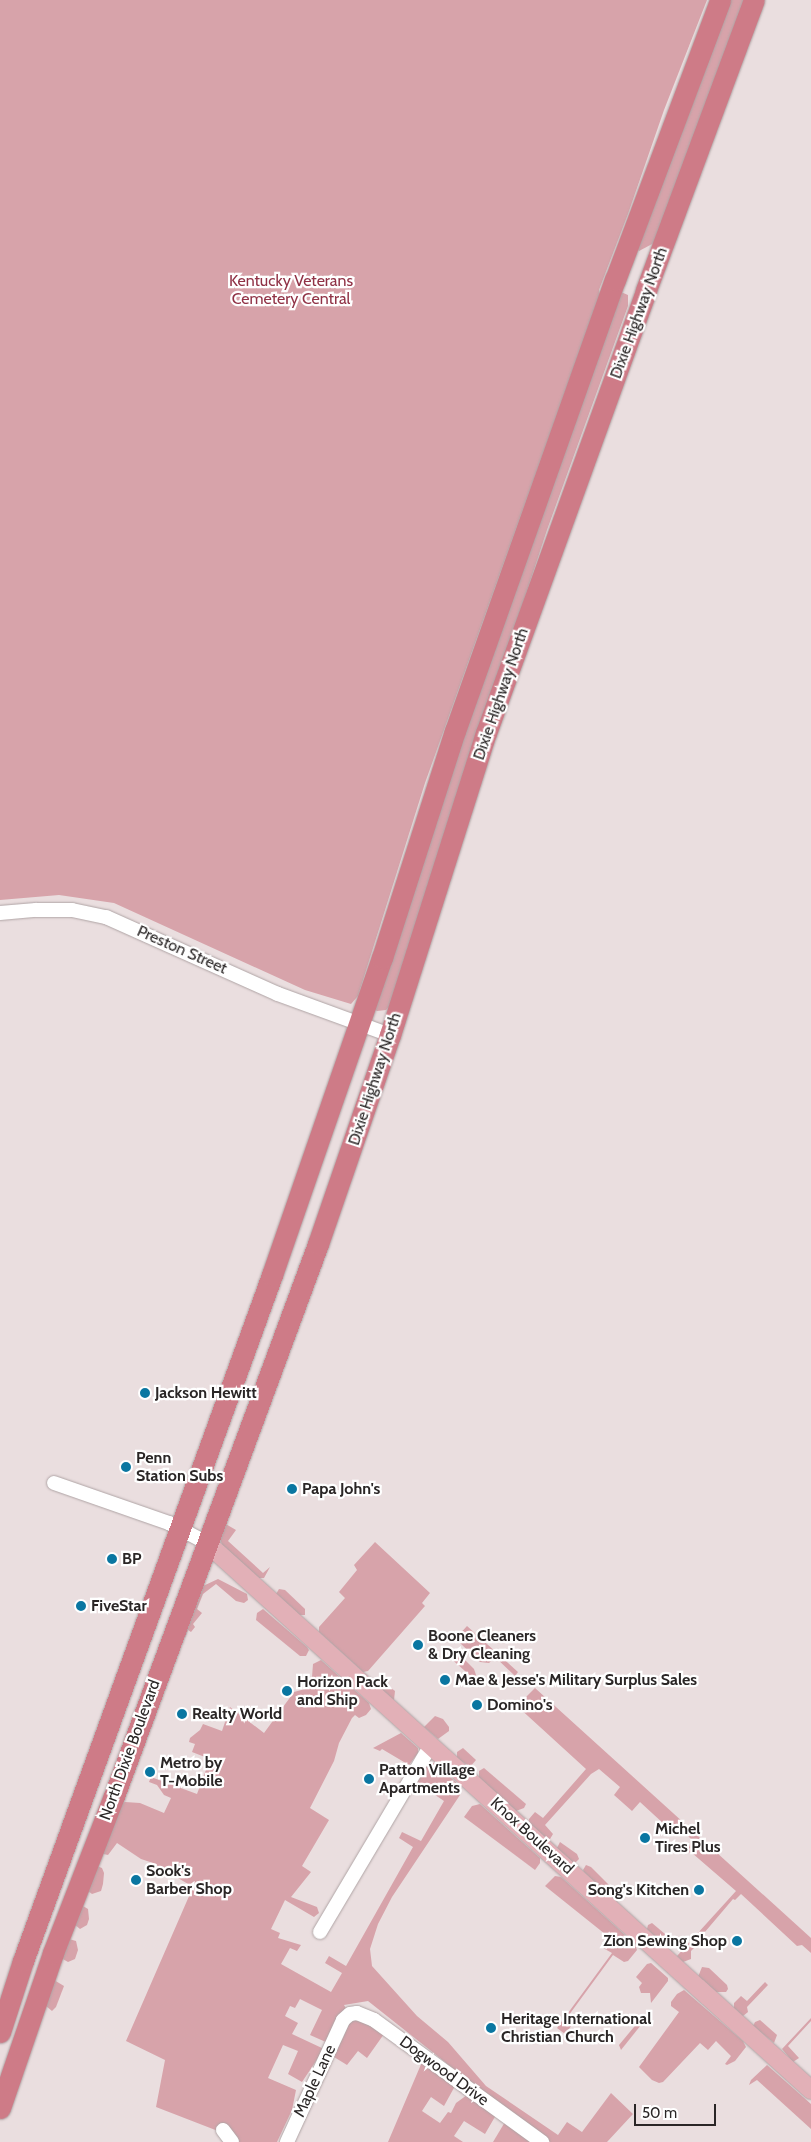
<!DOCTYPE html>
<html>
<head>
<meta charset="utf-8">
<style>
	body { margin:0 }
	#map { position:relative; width:811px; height:2142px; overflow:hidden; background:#eadedf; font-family:Cabin,sans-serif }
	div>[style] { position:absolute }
	.green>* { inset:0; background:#d7a3aa }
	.roads { filter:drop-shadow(0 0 1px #afa4a5) drop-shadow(0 0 1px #afa4a5) }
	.minor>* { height:14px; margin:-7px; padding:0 7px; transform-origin:7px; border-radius:7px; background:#fff }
	.major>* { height:18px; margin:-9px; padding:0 9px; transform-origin:9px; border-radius:9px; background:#e2b0b7 }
	.highway>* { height:21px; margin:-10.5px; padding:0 10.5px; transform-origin:10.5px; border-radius:10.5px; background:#ce7b87 }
	.dots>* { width:14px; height:14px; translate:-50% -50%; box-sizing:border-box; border:2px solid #fff; border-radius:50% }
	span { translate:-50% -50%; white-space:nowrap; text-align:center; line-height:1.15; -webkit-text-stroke:4.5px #fff; paint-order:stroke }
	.park-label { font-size:16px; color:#903246 }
	.street-label { font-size:16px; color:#2a2626 }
	.poi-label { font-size:16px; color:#2a2626; font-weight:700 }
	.left { translate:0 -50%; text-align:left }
	.right { translate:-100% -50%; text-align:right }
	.scale { position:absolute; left:634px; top:2104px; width:82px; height:22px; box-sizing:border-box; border:2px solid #2a2626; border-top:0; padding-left:6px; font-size:15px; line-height:18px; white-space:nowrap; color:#2a2626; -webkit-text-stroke:4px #fff; paint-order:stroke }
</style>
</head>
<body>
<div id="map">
	<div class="green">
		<i style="clip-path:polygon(0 0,707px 0,664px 110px,628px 214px,599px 290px,600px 294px,425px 783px,358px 996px,351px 1004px,305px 990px,114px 903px,59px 895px,0 900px)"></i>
		<i style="clip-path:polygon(727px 0,745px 0,656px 242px,639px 251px,637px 249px)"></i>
		<i style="clip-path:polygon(621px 292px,628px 295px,628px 306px,547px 530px,391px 1005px,386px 1010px,377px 1011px,374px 1009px,438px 803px)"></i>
		<i style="clip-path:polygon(224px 1523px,236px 1530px,228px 1541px,263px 1573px,270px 1567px,264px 1578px,259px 1578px,222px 1545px,219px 1535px)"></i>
		<i style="clip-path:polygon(375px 1542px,430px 1593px,422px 1603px,425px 1606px,368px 1671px,363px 1672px,319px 1632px,319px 1627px,345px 1598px,339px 1592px,357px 1570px,354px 1565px)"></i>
		<i style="clip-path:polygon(218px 1579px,247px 1594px,248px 1600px,244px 1603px,236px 1601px,216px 1584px,203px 1594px,197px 1609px,202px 1613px,193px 1624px,195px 1627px,191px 1632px,188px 1630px,185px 1638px,181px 1637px,203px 1586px)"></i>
		<i style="clip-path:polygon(279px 1589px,285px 1590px,305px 1609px,305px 1615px,298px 1615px,276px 1594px)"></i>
		<i style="clip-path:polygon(263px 1609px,307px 1647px,309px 1650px,306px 1656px,300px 1656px,256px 1620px,257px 1613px)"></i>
		<i style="clip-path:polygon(467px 1626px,518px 1672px,515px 1676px,495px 1657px,489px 1663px,480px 1662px,460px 1643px,457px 1637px)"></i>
		<i style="clip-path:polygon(452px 1654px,462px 1657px,474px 1669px,476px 1675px,474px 1679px,448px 1656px)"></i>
		<i style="clip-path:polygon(321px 1660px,369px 1703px,371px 1709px,366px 1715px,359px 1718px,355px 1715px,352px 1718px,339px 1743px,334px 1761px,310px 1808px,329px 1820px,302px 1866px,311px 1872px,291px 1897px,317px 1907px,319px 1913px,314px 1917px,285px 1900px,271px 1929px,280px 1933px,278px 1938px,301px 1945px,297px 1951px,290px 1948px,281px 1964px,331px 1992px,342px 1973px,325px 1963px,329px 1956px,346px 1966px,413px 1847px,399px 1838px,402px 1832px,421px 1841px,444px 1801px,416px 1782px,428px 1763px,434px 1763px,458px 1784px,460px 1795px,392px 1897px,378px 1924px,370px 1949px,372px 1966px,417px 2016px,448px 2042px,486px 2086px,558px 2135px,567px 2122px,582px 2132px,611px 2093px,633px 2114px,607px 2142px,550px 2142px,457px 2074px,445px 2062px,368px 2001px,344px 2005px,347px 2010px,328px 2043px,310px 2035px,322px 2010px,300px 1999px,295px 2008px,290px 2006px,285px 2016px,298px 2023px,292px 2034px,324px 2049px,302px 2082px,288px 2074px,298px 2051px,283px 2045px,268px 2078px,296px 2090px,292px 2110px,277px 2142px,237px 2142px,218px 2131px,156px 2107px,165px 2060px,126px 2041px,193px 1887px,153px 1863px,141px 1859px,117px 1843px,108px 1855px,99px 1853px,119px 1804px,125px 1802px,140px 1803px,164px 1813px,171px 1798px,164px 1795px,157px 1785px,149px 1782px,151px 1777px,197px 1794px,210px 1759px,192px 1752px,195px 1744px,189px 1742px,190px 1738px,200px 1730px,203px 1724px,222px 1731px,230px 1707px,264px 1733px,294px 1692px,305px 1689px,312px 1677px,313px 1664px)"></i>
		<i style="clip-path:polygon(378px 1678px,395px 1691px,394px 1700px,373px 1683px,374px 1679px)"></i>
		<i style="clip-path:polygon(535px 1688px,811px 1938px,811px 1953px,802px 1945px,797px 1946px,741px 1894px,735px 1900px,733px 1899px,693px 1946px,695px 1947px,691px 1951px,691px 1959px,683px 1962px,677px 1956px,736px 1891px,692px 1853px,688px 1852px,691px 1839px,683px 1831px,677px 1836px,640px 1802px,632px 1811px,614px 1795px,620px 1787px,599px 1769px,591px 1774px,545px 1825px,553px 1834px,550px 1839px,546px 1839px,529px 1824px,529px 1819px,535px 1812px,543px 1818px,586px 1769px,517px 1706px)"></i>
		<i style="clip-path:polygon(435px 1716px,443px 1719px,449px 1727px,449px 1731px,438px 1739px,424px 1727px)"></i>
		<i style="clip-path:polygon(401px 1733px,418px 1748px,418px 1753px,409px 1765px,382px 1749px,380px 1751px,373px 1748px)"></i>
		<i style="clip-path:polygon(463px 1748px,476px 1760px,470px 1767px,457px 1758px,457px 1752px)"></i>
		<i style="clip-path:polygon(484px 1768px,526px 1804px,524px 1808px,516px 1811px,479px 1778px,479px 1771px)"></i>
		<i style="clip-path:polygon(480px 1804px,540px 1858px,540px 1863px,535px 1870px,464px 1817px,472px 1806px)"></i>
		<i style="clip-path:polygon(560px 1842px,577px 1854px,579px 1859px,576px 1862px,572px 1862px,557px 1848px)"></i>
		<i style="clip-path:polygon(586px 1865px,591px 1867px,622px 1898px,615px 1901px,584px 1872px,583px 1870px)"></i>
		<i style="clip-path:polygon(97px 1866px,102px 1868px,104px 1873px,103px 1884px,101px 1891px,92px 1894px,88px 1891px)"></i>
		<i style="clip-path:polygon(555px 1876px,561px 1877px,635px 1944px,637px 1950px,628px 1961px,624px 1962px,613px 1955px,566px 2019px,572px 2025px,565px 2034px,557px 2028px,612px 1953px,603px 1948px,610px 1938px,545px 1886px)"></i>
		<i style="clip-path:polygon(83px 1906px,88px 1909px,89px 1919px,87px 1925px,80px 1929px,74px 1924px,78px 1910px)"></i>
		<i style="clip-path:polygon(652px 1923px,665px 1934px,661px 1942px,647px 1929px,648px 1925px)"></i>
		<i style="clip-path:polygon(69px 1939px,76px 1941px,78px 1950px,75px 1959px,68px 1962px,61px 1958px)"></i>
		<i style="clip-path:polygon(651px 1963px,668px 1978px,668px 1981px,651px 2003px,650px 1993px,641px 1993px,639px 1987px,642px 1983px,636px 1977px,647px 1964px)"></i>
		<i style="clip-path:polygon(702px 1967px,709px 1968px,727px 1985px,728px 1989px,726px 1992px,716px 1992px,698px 1977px)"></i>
		<i style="clip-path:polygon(54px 1980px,64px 1986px,56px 2007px,52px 2011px,46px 2006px)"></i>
		<i style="clip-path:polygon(765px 1982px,768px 1985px,747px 2007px,748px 2012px,743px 2016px,734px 2008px,734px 2003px,741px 1996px,747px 2001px)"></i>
		<i style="clip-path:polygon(684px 1990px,743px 2041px,746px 2047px,735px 2061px,727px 2065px,725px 2064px,731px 2056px,716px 2041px,708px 2050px,700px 2043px,663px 2082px,659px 2083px,652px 2080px,639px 2067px,679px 2012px,671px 2006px,671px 2002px,677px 1994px)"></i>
		<i style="clip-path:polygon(357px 2018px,384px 2034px,367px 2058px,358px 2051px,347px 2065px,334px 2057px,351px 2020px)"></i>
		<i style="clip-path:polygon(811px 2018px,811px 2021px,788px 2046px,799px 2058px,793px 2062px,782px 2049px)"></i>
		<i style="clip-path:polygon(760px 2020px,777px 2035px,774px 2043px,753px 2026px,755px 2022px)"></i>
		<i style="clip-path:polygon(639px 2021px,641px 2025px,621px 2050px,619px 2045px)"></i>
		<i style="clip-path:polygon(422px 2062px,455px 2086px,444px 2106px,431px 2097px,422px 2111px,440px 2123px,448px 2112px,451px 2113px,456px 2103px,467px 2095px,496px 2115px,485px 2134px,464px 2121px,454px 2136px,463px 2142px,388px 2142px)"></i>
		<i style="clip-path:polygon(767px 2065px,811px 2104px,811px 2129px,757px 2080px,749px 2085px,751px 2080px)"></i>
		<i style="clip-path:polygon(505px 2122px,531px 2140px,530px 2142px,493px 2142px)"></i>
	</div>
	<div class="roads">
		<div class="minor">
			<i style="left:0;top:913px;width:36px;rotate:-5deg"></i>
			<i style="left:36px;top:910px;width:36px"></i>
			<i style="left:72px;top:910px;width:35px;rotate:12deg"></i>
			<i style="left:106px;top:917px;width:188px;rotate:24.1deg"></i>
			<i style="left:278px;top:994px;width:119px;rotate:20.1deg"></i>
			<i style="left:54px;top:1483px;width:122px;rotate:19.2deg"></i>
			<i style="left:169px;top:1523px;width:43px;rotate:27.8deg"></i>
			<i style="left:320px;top:1932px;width:217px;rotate:-59.3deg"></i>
			<i style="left:223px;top:2130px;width:15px;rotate:53deg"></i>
			<i style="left:287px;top:2142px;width:134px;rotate:-65.3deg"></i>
			<i style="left:343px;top:2020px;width:9px;rotate:-41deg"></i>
			<i style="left:350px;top:2014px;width:7px;rotate:-8deg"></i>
			<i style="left:357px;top:2013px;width:18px;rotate:22deg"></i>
			<i style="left:374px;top:2020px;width:208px;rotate:36deg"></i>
		</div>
		<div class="major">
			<i style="left:207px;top:1543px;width:815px;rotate:42.16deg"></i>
		</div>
		<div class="highway">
			<i style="left:0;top:2032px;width:75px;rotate:-72.1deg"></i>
			<i style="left:23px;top:1961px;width:730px;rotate:-70.05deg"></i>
			<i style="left:272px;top:1275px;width:336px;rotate:-70.9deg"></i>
			<i style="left:382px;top:958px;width:238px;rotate:-72.2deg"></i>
			<i style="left:455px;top:731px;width:479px;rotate:-70.5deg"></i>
			<i style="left:615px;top:280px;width:299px;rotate:-69.4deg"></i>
			<i style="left:0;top:2108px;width:164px;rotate:-71.1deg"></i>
			<i style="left:53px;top:1953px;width:168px;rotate:-68.8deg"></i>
			<i style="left:114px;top:1796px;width:588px;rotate:-69.72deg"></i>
			<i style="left:318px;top:1244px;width:221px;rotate:-71deg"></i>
			<i style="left:390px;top:1035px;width:317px;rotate:-72.4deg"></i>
			<i style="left:486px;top:733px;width:471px;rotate:-70.1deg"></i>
			<i style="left:646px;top:290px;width:309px;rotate:-69.6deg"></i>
		</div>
	</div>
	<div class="dots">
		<i style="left:145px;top:1393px;background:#0a76a1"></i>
		<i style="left:126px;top:1467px;background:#0a76a1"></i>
		<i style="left:292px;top:1489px;background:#0a76a1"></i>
		<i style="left:112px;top:1559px;background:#0a76a1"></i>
		<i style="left:81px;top:1606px;background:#0a76a1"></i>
		<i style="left:418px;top:1645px;background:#0a76a1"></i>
		<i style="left:445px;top:1680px;background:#0a76a1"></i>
		<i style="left:287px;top:1691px;background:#0a76a1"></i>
		<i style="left:477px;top:1705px;background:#0a76a1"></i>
		<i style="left:182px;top:1714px;background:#0a76a1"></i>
		<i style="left:150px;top:1772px;background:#0a76a1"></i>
		<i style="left:369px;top:1779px;background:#0a76a1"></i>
		<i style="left:645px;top:1838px;background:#0a76a1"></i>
		<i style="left:136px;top:1880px;background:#0a76a1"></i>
		<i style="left:699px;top:1890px;background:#0a76a1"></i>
		<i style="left:737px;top:1941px;background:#0a76a1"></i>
		<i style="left:491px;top:2028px;background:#0a76a1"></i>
	</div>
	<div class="park-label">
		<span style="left:291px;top:290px">Kentucky Veterans<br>Cemetery Central</span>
	</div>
	<div class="street-label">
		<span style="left:639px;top:313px;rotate:-70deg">Dixie Highway North</span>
		<span style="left:501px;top:694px;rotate:-71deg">Dixie Highway North</span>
		<span style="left:182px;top:950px;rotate:24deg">Preston Street</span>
		<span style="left:375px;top:1079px;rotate:-72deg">Dixie Highway North</span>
		<span style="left:130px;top:1750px;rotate:-70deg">North Dixie Boulevard</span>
		<span style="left:532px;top:1836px;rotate:42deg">Knox Boulevard</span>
		<span style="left:444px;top:2071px;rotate:36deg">Dogwood Drive</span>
		<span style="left:315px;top:2081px;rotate:-65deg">Maple Lane</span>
	</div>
	<div class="poi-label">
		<span class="left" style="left:155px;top:1393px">Jackson Hewitt</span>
		<span class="left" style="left:136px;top:1467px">Penn<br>Station Subs</span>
		<span class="left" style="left:302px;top:1489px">Papa John's</span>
		<span class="left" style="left:122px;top:1559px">BP</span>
		<span class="left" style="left:91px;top:1606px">FiveStar</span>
		<span class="left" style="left:428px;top:1645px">Boone Cleaners<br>&amp; Dry Cleaning</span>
		<span class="left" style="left:455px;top:1680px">Mae &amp; Jesse's Military Surplus Sales</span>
		<span class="left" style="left:297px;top:1691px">Horizon Pack<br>and Ship</span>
		<span class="left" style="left:487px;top:1705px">Domino's</span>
		<span class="left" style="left:192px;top:1714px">Realty World</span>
		<span class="left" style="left:160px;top:1772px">Metro by<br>T-Mobile</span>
		<span class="left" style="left:379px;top:1779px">Patton Village<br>Apartments</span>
		<span class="left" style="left:655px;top:1838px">Michel<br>Tires Plus</span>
		<span class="left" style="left:146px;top:1880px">Sook's<br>Barber Shop</span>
		<span class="right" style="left:689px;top:1890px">Song's Kitchen</span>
		<span class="right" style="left:727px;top:1941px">Zion Sewing Shop</span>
		<span class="left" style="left:501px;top:2028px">Heritage International<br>Christian Church</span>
	</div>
	<div class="scale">50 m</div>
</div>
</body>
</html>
